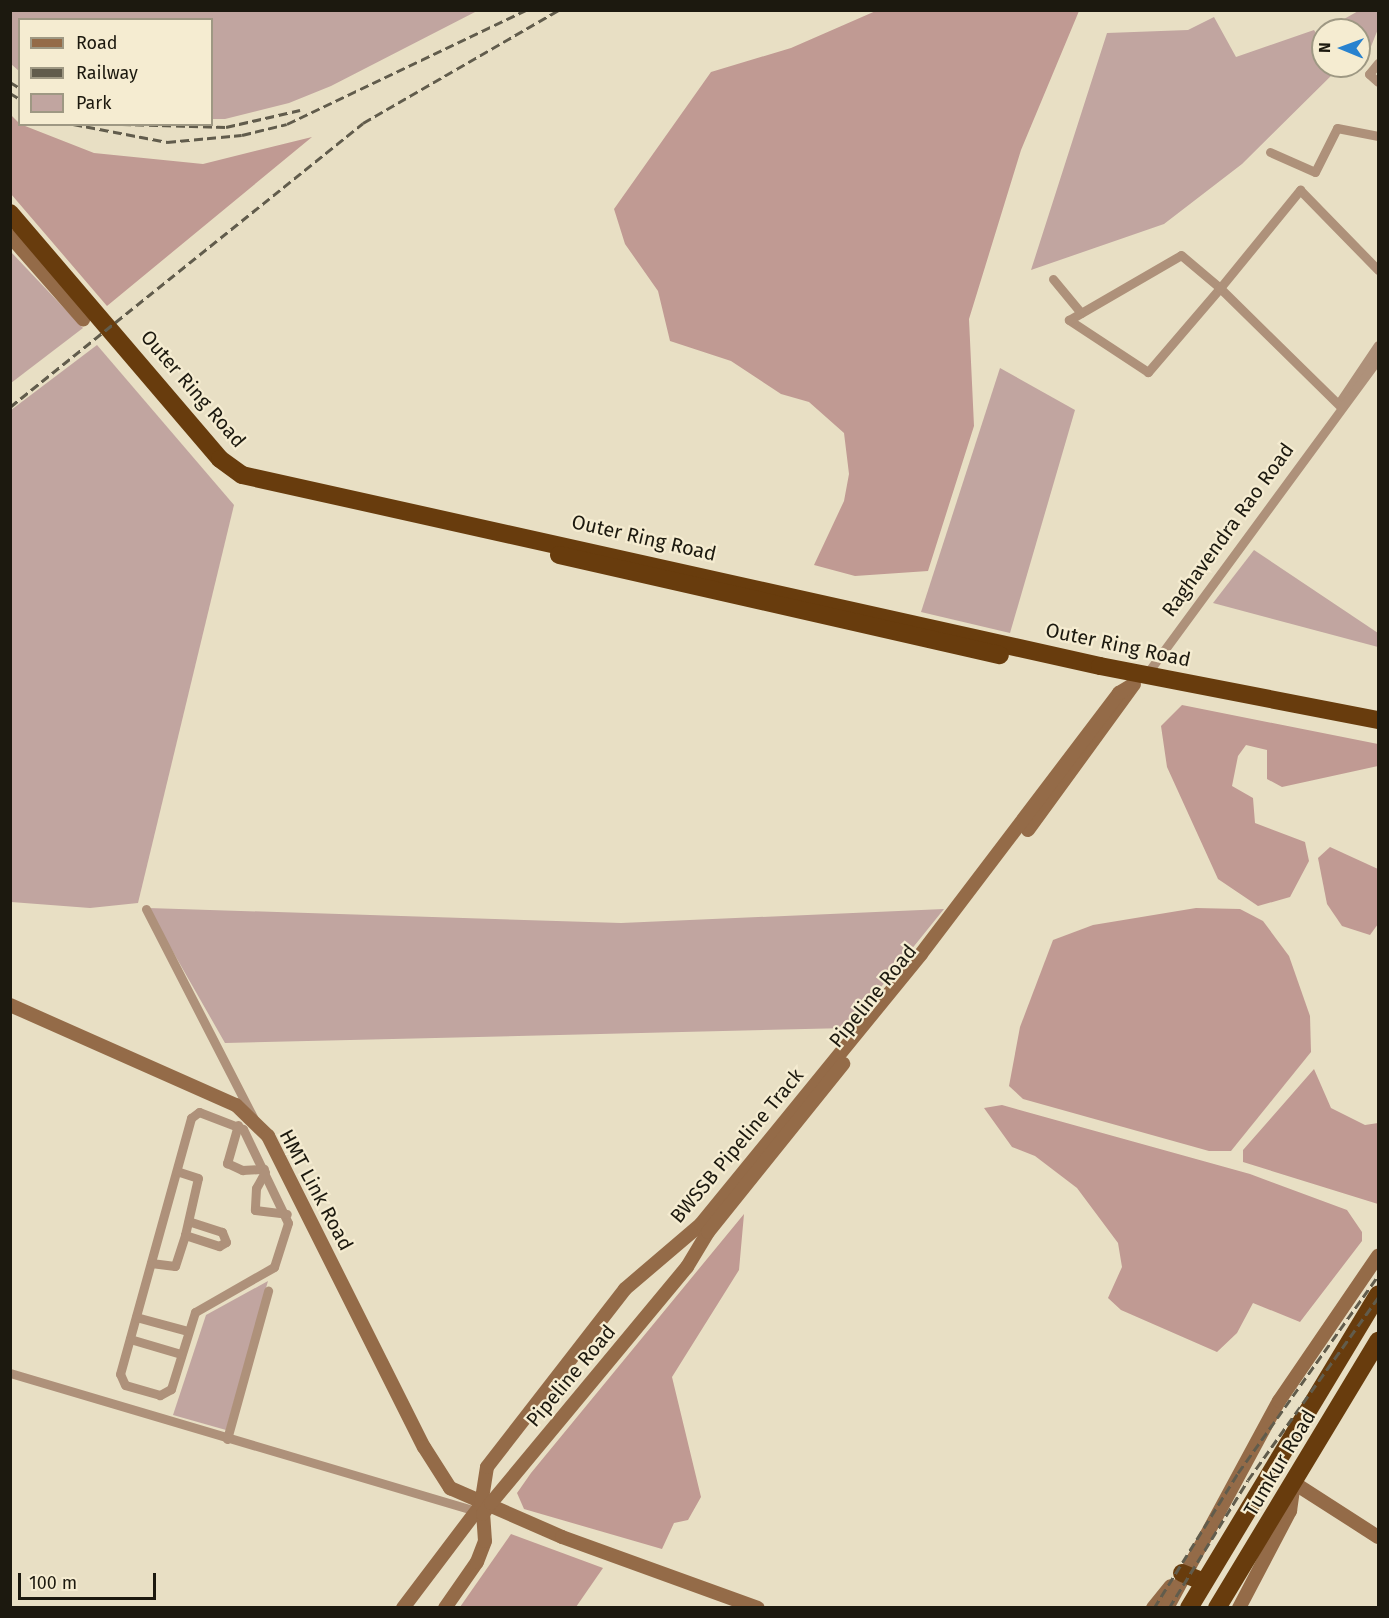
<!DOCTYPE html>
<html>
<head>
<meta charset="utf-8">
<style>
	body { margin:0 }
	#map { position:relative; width:1389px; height:1618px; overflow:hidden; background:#e8dfc4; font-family:"Fira Sans",sans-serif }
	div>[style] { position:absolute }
	.green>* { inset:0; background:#c1a5a0 }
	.forest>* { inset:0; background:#c09a93 }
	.street>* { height:9px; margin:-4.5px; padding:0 4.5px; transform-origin:4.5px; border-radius:4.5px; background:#ae917a }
	.secondary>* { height:14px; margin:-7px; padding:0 7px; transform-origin:7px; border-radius:7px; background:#946b48 }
	.highway>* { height:18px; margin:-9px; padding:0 9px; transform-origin:9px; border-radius:9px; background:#683c0d }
	.rail>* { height:3px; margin-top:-1.5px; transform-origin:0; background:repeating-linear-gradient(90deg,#615c4c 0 9px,transparent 0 13.5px) }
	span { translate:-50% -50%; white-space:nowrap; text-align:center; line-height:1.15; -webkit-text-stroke:4.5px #f5ecd1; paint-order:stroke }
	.street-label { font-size:20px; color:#1c190f }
	.frame { position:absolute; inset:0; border:12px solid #1c190f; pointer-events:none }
	.legend { position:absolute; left:18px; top:18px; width:195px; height:108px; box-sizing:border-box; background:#f5ecd1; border:2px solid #9e9883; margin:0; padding:8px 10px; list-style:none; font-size:18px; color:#1c190f }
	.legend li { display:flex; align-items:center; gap:12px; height:30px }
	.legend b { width:30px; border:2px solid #9e9883 }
	.north { position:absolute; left:1311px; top:18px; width:60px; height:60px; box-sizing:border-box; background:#f5ecd1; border:2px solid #9e9883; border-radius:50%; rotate:271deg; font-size:16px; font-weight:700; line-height:24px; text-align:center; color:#1c190f }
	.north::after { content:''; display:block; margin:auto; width:21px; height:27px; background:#2882cf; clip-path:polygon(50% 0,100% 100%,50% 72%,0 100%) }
	.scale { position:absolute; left:18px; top:1573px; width:138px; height:27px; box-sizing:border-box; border:3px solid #1c190f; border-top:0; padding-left:8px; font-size:18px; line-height:21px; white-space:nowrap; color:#1c190f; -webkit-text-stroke:4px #f5ecd1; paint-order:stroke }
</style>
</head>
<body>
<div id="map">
	<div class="green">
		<i style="clip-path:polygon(11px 10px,477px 10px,477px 11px,331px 86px,289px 103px,225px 119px,212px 119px,212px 20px,20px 20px,19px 71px,11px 64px)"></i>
		<i style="clip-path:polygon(1360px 10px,1378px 11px,1378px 29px,1370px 49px,1359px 55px,1359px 30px,1341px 30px,1337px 23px)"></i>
		<i style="clip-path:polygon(1214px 17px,1236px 57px,1314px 30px,1323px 44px,1323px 66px,1341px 66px,1242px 164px,1164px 224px,1031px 270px,1107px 33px,1188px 30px)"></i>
		<i style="clip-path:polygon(11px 252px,83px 328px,11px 383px)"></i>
		<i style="clip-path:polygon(97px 345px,234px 505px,138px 903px,90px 908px,11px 902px,11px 410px)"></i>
		<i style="clip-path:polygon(1000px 368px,1075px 410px,1010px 633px,921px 612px)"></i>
		<i style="clip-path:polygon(1254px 550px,1378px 633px,1378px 647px,1213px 603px)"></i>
		<i style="clip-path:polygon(148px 908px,621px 923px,944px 909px,848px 1028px,225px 1043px)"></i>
		<i style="clip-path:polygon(268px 1281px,226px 1430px,173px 1415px,206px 1315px)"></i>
	</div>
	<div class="forest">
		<i style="clip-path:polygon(878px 10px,1079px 11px,1021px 150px,969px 319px,974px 426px,928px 571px,855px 576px,814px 565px,844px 501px,849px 474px,844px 433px,809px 402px,781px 394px,731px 361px,670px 341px,658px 291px,625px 244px,614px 209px,711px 72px,791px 48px)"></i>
		<i style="clip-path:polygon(11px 115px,20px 124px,94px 153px,203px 164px,312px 137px,107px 306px,11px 194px)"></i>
		<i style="clip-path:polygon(1182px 705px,1378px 744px,1378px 766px,1282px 787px,1267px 779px,1267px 750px,1246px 745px,1238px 756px,1232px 786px,1253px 798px,1255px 823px,1305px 842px,1309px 861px,1290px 897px,1258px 906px,1218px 879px,1167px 767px,1161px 726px)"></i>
		<i style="clip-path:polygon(1330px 847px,1378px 869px,1378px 924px,1370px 935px,1342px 926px,1327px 904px,1318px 858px)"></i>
		<i style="clip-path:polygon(1196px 908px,1240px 909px,1263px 921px,1289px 956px,1310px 1016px,1311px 1052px,1231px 1151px,1209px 1151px,1023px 1099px,1009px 1086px,1020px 1027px,1053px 940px,1093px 925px)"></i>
		<i style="clip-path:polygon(1314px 1069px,1331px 1108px,1365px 1125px,1378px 1123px,1378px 1204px,1243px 1162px,1243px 1150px)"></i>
		<i style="clip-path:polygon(1002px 1105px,1250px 1174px,1347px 1210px,1362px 1232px,1362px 1241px,1300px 1322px,1253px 1303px,1237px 1333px,1217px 1352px,1121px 1310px,1108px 1298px,1122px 1267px,1118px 1243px,1077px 1188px,1035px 1156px,1012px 1147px,984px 1108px)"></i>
		<i style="clip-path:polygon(744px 1214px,739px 1270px,672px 1377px,701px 1497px,688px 1520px,674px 1523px,662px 1549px,524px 1509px,517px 1493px,531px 1473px)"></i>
		<i style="clip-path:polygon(511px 1534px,603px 1568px,576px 1607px,460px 1607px)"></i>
	</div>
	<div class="street">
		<i style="left:1378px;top:63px;width:14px;rotate:129deg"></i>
		<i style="left:1369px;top:74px;width:12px;rotate:42deg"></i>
		<i style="left:1270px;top:152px;width:49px;rotate:24deg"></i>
		<i style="left:1315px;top:172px;width:49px;rotate:-63.4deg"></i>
		<i style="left:1337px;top:128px;width:42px;rotate:11deg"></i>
		<i style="left:1181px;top:255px;width:51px;rotate:40.2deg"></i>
		<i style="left:1220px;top:288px;width:111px;rotate:130.6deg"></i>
		<i style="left:1148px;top:372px;width:95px;rotate:-146.6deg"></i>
		<i style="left:1069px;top:320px;width:129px;rotate:-30.1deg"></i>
		<i style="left:1053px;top:279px;width:44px;rotate:50.5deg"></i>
		<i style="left:1341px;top:400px;width:66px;rotate:-56.1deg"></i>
		<i style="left:1340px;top:406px;width:168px;rotate:-135.5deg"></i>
		<i style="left:1220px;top:288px;width:127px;rotate:-50.8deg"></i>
		<i style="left:1300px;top:190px;width:112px;rotate:45.7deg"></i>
		<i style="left:1146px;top:675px;width:392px;rotate:-53.7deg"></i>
		<i style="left:146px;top:909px;width:238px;rotate:62.8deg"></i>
		<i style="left:199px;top:1112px;width:47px;rotate:21.1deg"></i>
		<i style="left:243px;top:1129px;width:104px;rotate:64.4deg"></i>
		<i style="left:288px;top:1223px;width:46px;rotate:107.7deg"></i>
		<i style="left:274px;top:1267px;width:91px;rotate:150.3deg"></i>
		<i style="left:195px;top:1312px;width:81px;rotate:107.3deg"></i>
		<i style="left:171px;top:1389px;width:13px;rotate:151deg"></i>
		<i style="left:160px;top:1395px;width:36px;rotate:-164deg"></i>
		<i style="left:125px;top:1385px;width:12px;rotate:-114deg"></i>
		<i style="left:120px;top:1374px;width:266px;rotate:-74.5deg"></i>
		<i style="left:191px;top:1118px;width:10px;rotate:-37deg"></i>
		<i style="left:238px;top:1125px;width:40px;rotate:106deg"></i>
		<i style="left:227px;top:1163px;width:17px;rotate:25deg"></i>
		<i style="left:242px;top:1170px;width:22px;rotate:-3deg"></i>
		<i style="left:265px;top:1172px;width:18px;rotate:119deg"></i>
		<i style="left:256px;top:1188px;width:22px;rotate:93deg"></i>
		<i style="left:255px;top:1210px;width:32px;rotate:7deg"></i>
		<i style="left:185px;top:1235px;width:36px;rotate:18deg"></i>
		<i style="left:219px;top:1246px;width:8px;rotate:-30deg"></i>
		<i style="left:226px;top:1242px;width:11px;rotate:-112deg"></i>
		<i style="left:222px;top:1232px;width:35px;rotate:-162deg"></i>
		<i style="left:151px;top:1263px;width:24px;rotate:7deg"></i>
		<i style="left:175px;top:1266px;width:33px;rotate:-72deg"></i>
		<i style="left:185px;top:1235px;width:58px;rotate:-77.2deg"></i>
		<i style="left:198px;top:1178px;width:22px;rotate:-162deg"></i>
		<i style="left:136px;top:1317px;width:54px;rotate:15.1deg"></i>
		<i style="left:130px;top:1339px;width:53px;rotate:16.4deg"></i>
		<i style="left:10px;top:1373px;width:486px;rotate:16.5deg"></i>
		<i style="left:227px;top:1439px;width:154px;rotate:-74.5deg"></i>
	</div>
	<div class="secondary">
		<i style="left:10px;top:236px;width:111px;rotate:48.7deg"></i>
		<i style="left:1028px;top:830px;width:180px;rotate:-54deg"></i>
		<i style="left:10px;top:1005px;width:247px;rotate:23.9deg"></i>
		<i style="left:236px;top:1105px;width:45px;rotate:44.1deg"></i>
		<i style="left:268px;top:1136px;width:348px;rotate:63.4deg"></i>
		<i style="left:424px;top:1447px;width:49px;rotate:57.6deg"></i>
		<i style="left:450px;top:1488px;width:122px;rotate:23.6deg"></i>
		<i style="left:562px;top:1537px;width:208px;rotate:19.9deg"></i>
		<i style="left:403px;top:1608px;width:129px;rotate:-52.9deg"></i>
		<i style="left:481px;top:1505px;width:38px;rotate:-81deg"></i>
		<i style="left:487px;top:1467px;width:225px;rotate:-52.2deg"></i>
		<i style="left:625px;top:1289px;width:100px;rotate:-40.5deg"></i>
		<i style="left:701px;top:1224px;width:348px;rotate:-50.8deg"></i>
		<i style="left:921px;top:954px;width:328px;rotate:-52.8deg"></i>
		<i style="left:1119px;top:693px;width:17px;rotate:-31deg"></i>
		<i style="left:445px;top:1608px;width:56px;rotate:-55.2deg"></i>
		<i style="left:477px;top:1562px;width:22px;rotate:-69deg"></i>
		<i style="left:485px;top:1541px;width:27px;rotate:-94deg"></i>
		<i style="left:483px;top:1514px;width:14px;rotate:-54deg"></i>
		<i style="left:491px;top:1503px;width:307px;rotate:-50.3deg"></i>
		<i style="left:687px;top:1267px;width:41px;rotate:-59deg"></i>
		<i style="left:708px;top:1232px;width:216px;rotate:-51.2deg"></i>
		<i style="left:1153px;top:1608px;width:28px;rotate:-51deg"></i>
		<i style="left:1167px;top:1608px;width:235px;rotate:-61.6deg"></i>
		<i style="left:1279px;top:1401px;width:176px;rotate:-55.7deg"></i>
		<i style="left:1239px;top:1608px;width:110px;rotate:-62.3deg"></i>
		<i style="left:1290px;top:1511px;width:28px;rotate:-82deg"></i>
		<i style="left:1294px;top:1483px;width:100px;rotate:32.7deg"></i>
	</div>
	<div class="highway">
		<i style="left:10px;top:213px;width:323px;rotate:49.5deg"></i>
		<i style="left:220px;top:459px;width:27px;rotate:36deg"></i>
		<i style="left:242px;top:475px;width:879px;rotate:12.55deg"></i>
		<i style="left:1100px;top:666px;width:283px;rotate:11deg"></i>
		<i style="left:559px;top:555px;width:452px;rotate:12.8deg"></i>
		<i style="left:1182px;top:1573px;width:24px;rotate:22deg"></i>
		<i style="left:1189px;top:1608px;width:366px;rotate:-58.9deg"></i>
		<i style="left:1217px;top:1608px;width:312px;rotate:-58.9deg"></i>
	</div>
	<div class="rail">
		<i style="left:10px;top:82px;width:12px;rotate:31deg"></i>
		<i style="left:10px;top:93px;width:12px;rotate:31deg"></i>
		<i style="left:73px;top:124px;width:96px;rotate:10.8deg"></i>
		<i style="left:167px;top:142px;width:75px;rotate:-5.3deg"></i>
		<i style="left:242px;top:135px;width:46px;rotate:-13.7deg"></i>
		<i style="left:287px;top:124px;width:265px;rotate:-25.5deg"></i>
		<i style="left:122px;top:124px;width:104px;rotate:1.7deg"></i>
		<i style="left:226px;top:127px;width:76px;rotate:-12.9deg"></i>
		<i style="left:10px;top:407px;width:453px;rotate:-38.8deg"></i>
		<i style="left:363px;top:123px;width:226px;rotate:-30deg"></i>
		<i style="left:1154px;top:1608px;width:159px;rotate:-58.1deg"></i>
		<i style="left:1238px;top:1473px;width:242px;rotate:-54.6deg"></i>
		<i style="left:1169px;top:1608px;width:150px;rotate:-58.3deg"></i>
		<i style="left:1248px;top:1480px;width:224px;rotate:-54.5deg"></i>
	</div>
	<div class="street-label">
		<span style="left:193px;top:389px;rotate:49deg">Outer Ring Road</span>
		<span style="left:1228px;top:530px;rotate:-54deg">Raghavendra Rao Road</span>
		<span style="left:644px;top:538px;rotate:13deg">Outer Ring Road</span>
		<span style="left:1118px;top:645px;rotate:12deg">Outer Ring Road</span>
		<span style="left:873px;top:996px;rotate:-51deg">Pipeline Road</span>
		<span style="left:737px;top:1146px;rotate:-50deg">BWSSB Pipeline Track</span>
		<span style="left:316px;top:1190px;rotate:62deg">HMT Link Road</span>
		<span style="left:571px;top:1376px;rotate:-50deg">Pipeline Road</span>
		<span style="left:1280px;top:1463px;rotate:-59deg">Tumkur Road</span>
	</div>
	<div class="frame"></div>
	<ul class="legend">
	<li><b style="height:8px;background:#946b48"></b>Road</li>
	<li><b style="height:8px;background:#615c4c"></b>Railway</li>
	<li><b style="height:16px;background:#c1a5a0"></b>Park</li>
	</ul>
	<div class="north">N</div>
	<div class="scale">100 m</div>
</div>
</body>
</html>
